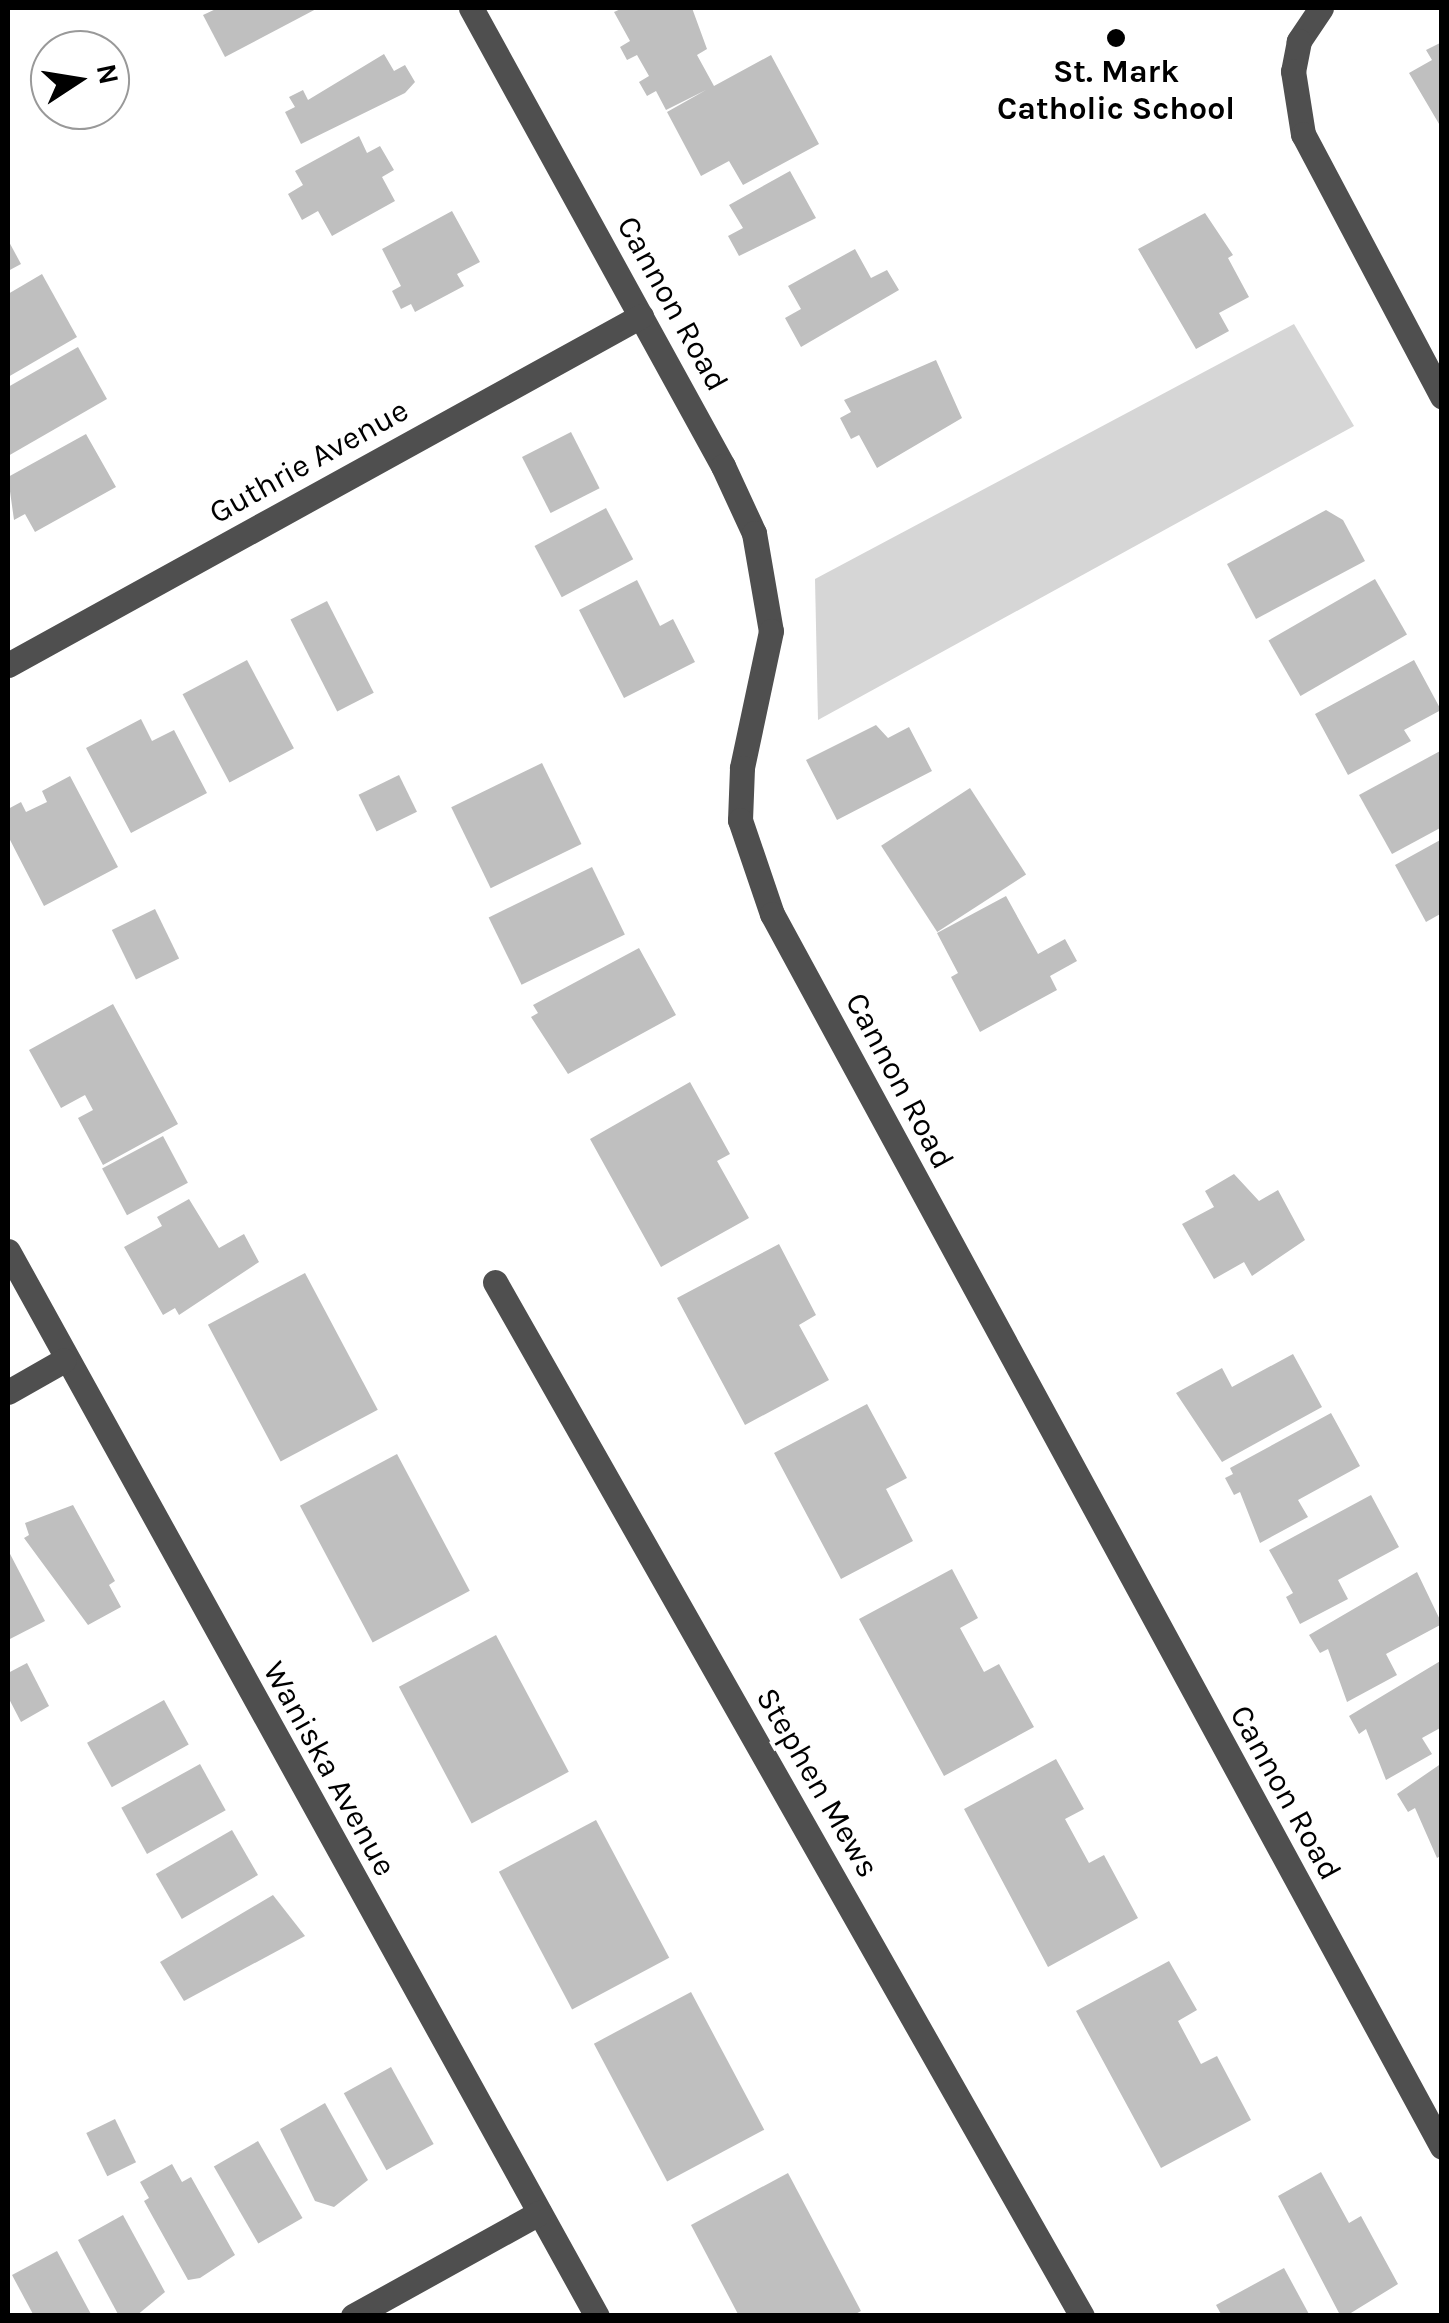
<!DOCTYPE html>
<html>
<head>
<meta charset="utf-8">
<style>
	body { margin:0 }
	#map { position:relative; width:1449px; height:2323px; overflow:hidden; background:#fff; font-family:Karla,sans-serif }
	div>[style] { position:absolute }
	.green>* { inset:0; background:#d6d6d6 }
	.building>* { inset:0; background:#bfbfbf; transform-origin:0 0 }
	.minor>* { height:25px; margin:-12.5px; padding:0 12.5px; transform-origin:12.5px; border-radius:12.5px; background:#4f4f4f }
	.dots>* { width:28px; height:28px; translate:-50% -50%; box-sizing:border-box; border:5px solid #fff; border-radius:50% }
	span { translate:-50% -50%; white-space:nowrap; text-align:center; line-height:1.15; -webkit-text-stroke:8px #fff; paint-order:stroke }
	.poi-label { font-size:32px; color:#000; font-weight:700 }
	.street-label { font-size:32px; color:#000 }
	.frame { position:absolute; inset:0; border:10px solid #000; pointer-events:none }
	.north { position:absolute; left:30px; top:30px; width:100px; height:100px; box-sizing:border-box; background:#fff; border:2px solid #999; border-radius:50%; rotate:78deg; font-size:28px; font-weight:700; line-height:40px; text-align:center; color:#000 }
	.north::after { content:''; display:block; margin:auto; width:35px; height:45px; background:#000; clip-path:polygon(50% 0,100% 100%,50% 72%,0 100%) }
</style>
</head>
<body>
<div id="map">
	<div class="green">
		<i style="clip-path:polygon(1294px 324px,1354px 426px,818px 720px,815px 579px)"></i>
	</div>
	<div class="building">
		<i style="clip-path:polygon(218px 8px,318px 8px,225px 57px,203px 15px)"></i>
		<i style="clip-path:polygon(623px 8px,692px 8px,707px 49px,697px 55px,714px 86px,771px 55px,819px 144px,743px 185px,729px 161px,701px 176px,667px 112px,706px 90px,666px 110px,656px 91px,647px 96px,639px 82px,649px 76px,637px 55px,627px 60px,620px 47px,630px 41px,614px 12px)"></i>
		<i style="clip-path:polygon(1442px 42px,1442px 129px,1409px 73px,1432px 60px,1426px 50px)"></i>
		<i style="clip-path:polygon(384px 54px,394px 71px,405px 65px,415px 82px,405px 93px,301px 144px,285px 112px,295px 107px,289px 97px,303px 90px,308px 100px)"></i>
		<i style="clip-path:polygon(359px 136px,367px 153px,380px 146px,394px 170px,382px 177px,395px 201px,332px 236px,318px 211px,302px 220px,288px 194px,303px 185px,295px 171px)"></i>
		<i style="clip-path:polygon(790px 171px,816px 218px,739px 256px,728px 236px,743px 228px,729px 205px)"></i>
		<i style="clip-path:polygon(452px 211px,480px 262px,457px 274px,464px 286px,415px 312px,411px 304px,401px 309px,392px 291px,401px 286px,382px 249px)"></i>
		<i style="clip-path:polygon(1205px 213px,1233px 255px,1228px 258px,1249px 297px,1219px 313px,1229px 331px,1196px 349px,1138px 249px)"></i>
		<i style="clip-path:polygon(8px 240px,21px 264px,8px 271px)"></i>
		<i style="clip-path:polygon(855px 249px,871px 278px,887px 270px,899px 290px,801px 347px,785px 318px,801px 309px,788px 286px)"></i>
		<i style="clip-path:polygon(42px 274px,77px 337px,8px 377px,8px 294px)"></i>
		<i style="clip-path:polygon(78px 347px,107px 399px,8px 456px,8px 387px)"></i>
		<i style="clip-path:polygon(936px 360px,962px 418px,877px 468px,859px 435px,851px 439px,840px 418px,851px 412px,844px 400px)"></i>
		<i style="left:571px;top:432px;width:63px;height:55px;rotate:63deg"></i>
		<i style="clip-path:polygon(86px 434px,116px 487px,35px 532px,25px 514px,14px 520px,8px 477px)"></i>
		<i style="left:606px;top:508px;width:58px;height:81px;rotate:62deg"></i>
		<i style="clip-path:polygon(1326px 510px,1343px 520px,1365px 561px,1256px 619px,1227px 564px)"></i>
		<i style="left:1375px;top:579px;width:64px;height:123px;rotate:60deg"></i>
		<i style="clip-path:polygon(637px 580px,660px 626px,673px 619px,695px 662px,624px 698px,579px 610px)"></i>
		<i style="left:327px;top:601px;width:103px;height:41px;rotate:63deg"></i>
		<i style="left:247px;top:660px;width:100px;height:73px;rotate:62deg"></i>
		<i style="clip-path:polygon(1414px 660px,1441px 710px,1404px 730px,1411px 741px,1348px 775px,1315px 714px)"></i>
		<i style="clip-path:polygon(141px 719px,152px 741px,174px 730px,207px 793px,131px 833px,86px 748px)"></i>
		<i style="clip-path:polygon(876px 725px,888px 738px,909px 727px,932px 771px,837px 820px,806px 760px)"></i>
		<i style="clip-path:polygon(1442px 750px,1442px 827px,1392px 854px,1359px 795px)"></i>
		<i style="left:542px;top:763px;width:90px;height:101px;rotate:64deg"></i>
		<i style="left:399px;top:775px;width:41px;height:45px;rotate:64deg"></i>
		<i style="clip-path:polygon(70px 776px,118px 867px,44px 906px,8px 836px,8px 809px,21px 802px,26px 812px,47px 802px,42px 791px)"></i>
		<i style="left:970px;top:788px;width:103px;height:106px;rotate:57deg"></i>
		<i style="clip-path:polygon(1442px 839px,1442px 913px,1426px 922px,1395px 865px)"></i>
		<i style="left:592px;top:867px;width:75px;height:115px;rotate:64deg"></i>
		<i style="clip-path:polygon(1006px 896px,1038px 954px,1065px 939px,1077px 961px,1050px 976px,1057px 990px,980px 1032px,951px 977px,958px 973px,937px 933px)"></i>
		<i style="left:155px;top:909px;width:55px;height:48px;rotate:64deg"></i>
		<i style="clip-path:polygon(639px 948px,676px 1015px,568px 1074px,531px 1017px,538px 1013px,533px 1005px)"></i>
		<i style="clip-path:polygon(113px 1004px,178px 1124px,103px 1165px,78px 1118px,93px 1110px,85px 1095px,61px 1108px,29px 1050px)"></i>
		<i style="clip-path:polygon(690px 1082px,730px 1154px,717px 1161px,749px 1218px,661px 1267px,590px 1139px)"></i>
		<i style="left:163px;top:1136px;width:53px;height:69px;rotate:62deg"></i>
		<i style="clip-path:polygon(1234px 1174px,1259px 1201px,1278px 1190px,1305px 1240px,1252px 1276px,1244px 1262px,1214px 1279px,1182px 1224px,1214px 1207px,1205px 1191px)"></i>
		<i style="clip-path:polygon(189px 1199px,219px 1248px,244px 1234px,259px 1262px,179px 1315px,175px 1308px,163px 1315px,124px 1247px,162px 1226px,157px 1217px)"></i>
		<i style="clip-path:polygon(779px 1244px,816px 1315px,799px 1325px,829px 1380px,745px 1425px,677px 1298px)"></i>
		<i style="left:305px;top:1273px;width:155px;height:110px;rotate:62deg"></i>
		<i style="clip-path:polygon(1293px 1354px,1322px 1407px,1222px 1462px,1176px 1393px,1222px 1368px,1232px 1387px)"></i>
		<i style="clip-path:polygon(867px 1404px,907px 1478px,886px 1489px,913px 1541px,841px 1579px,774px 1453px)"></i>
		<i style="clip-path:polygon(1331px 1413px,1360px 1466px,1298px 1500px,1308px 1517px,1260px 1543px,1240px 1492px,1234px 1495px,1225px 1478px,1233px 1474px,1230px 1468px)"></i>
		<i style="left:397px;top:1454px;width:155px;height:110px;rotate:62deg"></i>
		<i style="clip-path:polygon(1371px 1495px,1399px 1547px,1338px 1580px,1348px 1599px,1300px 1624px,1286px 1597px,1293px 1593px,1269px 1550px)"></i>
		<i style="clip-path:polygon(73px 1505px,115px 1581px,109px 1585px,121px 1607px,88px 1625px,24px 1538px,29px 1535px,25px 1523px)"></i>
		<i style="clip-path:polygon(8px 1550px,45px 1621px,8px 1640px)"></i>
		<i style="clip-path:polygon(952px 1569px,978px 1618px,960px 1628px,984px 1672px,999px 1664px,1034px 1727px,944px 1776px,859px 1619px)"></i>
		<i style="clip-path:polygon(1417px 1572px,1442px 1624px,1386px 1654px,1397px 1675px,1347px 1702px,1328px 1649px,1320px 1653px,1309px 1635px)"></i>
		<i style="left:496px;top:1635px;width:155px;height:110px;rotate:62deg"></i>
		<i style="clip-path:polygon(1442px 1660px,1442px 1727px,1422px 1738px,1432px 1754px,1386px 1780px,1366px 1729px,1359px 1734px,1349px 1716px)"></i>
		<i style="clip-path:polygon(27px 1663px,49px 1706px,21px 1722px,8px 1697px,8px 1673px)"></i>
		<i style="left:164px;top:1700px;width:51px;height:88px;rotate:61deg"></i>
		<i style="clip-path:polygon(1056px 1759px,1084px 1809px,1065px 1819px,1089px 1863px,1104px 1855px,1138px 1918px,1048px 1967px,964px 1809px)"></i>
		<i style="clip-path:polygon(1442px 1763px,1442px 1855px,1437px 1858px,1415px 1808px,1408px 1812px,1397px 1794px)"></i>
		<i style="left:200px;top:1764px;width:53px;height:90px;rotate:61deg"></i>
		<i style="left:596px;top:1820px;width:156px;height:110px;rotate:62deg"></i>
		<i style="left:232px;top:1830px;width:52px;height:88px;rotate:60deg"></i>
		<i style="clip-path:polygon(273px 1895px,305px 1936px,184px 2001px,160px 1962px)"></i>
		<i style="clip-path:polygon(1169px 1961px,1197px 2010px,1178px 2021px,1201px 2064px,1217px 2056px,1251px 2120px,1161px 2168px,1076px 2011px)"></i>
		<i style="left:691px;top:1992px;width:156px;height:110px;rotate:62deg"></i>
		<i style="left:391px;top:2067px;width:88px;height:54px;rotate:61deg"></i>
		<i style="clip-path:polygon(325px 2103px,368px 2180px,334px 2207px,315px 2201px,280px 2129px)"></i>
		<i style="left:115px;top:2119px;width:48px;height:32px;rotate:64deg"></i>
		<i style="left:258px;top:2141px;width:89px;height:51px;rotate:60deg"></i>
		<i style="clip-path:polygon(172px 2164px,182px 2182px,191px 2177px,235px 2255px,200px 2278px,188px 2280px,144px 2201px,149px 2198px,140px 2182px)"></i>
		<i style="clip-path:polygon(1321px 2172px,1349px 2223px,1361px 2216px,1398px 2284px,1346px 2316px,1340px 2315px,1278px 2196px)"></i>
		<i style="clip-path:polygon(788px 2173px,861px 2311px,852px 2316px,739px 2316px,691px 2225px)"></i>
		<i style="clip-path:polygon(123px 2215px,165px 2292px,136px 2316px,119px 2316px,78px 2240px)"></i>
		<i style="clip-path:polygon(57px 2251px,92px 2316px,34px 2316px,12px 2275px)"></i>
		<i style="clip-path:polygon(1284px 2268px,1310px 2316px,1222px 2316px,1216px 2305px)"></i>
	</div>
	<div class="minor">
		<i style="left:471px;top:8px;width:523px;rotate:61.18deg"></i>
		<i style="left:723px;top:466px;width:74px;rotate:65.2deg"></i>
		<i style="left:754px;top:533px;width:99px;rotate:80.2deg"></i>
		<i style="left:771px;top:631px;width:140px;rotate:102deg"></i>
		<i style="left:742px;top:768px;width:52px;rotate:92.2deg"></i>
		<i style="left:740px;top:820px;width:99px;rotate:71.2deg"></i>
		<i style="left:772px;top:914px;width:1403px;rotate:61.48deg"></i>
		<i style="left:1321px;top:8px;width:40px;rotate:124deg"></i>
		<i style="left:1299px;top:41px;width:31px;rotate:101deg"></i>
		<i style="left:1293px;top:71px;width:64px;rotate:81deg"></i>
		<i style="left:1303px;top:134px;width:297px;rotate:62.1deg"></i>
		<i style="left:8px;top:665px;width:723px;rotate:-28.87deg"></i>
		<i style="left:8px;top:1251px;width:1217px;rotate:61.06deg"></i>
		<i style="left:495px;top:1282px;width:1189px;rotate:60.42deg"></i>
		<i style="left:8px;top:1392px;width:64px;rotate:-29.7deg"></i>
		<i style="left:353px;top:2316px;width:213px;rotate:-29deg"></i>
	</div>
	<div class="dots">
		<i style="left:1116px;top:38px;background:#000"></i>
	</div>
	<div class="poi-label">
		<span style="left:1116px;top:91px">St. Mark<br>Catholic School</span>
	</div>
	<div class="street-label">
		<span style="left:672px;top:304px;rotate:61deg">Cannon Road</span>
		<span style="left:309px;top:462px;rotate:-29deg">Guthrie Avenue</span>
		<span style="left:899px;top:1081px;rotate:62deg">Cannon Road</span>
		<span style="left:329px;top:1769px;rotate:61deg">Waniska Avenue</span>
		<span style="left:817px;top:1783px;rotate:60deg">Stephen Mews</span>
		<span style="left:1285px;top:1793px;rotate:61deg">Cannon Road</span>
	</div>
	<div class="frame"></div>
	<div class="north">N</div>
</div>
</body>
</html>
